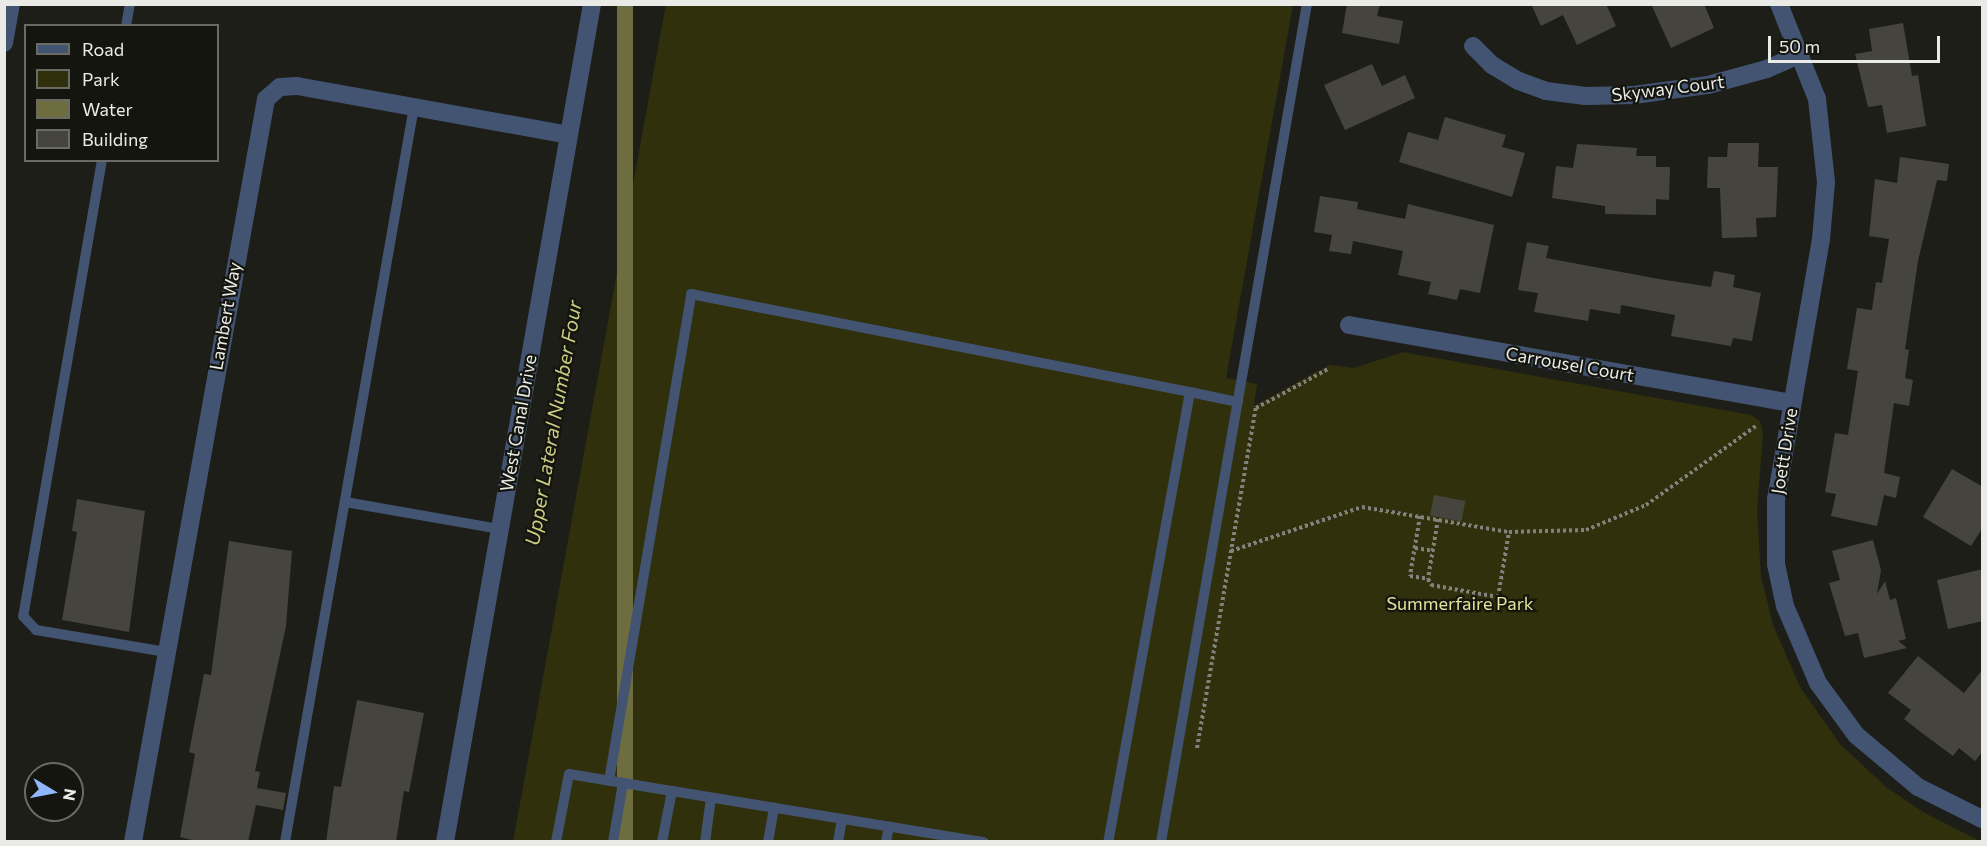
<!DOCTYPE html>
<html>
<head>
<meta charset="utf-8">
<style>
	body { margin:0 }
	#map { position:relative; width:1987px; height:846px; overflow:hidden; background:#1e1e18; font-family:Commissioner,sans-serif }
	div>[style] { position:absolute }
	.green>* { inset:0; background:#30300c }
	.water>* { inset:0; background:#6d6d40; transform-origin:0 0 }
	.building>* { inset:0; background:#45453e; transform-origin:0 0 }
	.path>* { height:4px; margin-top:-2px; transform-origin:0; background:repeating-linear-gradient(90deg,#82827d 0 3px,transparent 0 6px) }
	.service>* { height:10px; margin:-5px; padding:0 5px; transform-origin:5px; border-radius:5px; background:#435473 }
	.minor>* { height:18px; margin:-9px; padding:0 9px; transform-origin:9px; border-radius:9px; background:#435473 }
	.tertiary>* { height:18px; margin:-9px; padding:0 9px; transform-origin:9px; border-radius:9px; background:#435473 }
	span { translate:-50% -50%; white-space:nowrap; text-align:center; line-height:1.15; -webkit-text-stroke:4.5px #15150f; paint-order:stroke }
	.street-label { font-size:18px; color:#eaebe6 }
	.park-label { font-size:18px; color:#e3e49a }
	.water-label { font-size:20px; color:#cccd84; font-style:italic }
	.frame { position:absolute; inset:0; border:6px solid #eaebe6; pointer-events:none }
	.legend { position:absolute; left:24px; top:24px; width:195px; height:138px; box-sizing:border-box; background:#15150f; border:2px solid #6a6b65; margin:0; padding:8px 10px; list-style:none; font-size:18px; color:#eaebe6 }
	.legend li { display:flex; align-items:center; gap:12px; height:30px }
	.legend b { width:30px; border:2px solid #6a6b65 }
	.north { position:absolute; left:24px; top:762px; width:60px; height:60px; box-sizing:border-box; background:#15150f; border:2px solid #6a6b65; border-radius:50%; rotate:100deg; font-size:16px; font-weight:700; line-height:24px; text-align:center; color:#eaebe6 }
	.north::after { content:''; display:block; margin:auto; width:21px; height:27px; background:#91b8fd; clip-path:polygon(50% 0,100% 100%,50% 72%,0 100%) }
	.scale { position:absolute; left:1768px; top:36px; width:172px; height:27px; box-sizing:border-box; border:3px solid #eaebe6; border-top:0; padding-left:8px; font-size:18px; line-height:21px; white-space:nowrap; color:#eaebe6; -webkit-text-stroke:4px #15150f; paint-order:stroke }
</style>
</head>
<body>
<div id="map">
	<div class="green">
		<i style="clip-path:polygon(666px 4px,1293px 5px,1226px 378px,1257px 384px,1254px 406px,1329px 365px,1354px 368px,1403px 352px,1751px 415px,1759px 420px,1763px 432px,1757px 511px,1761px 576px,1773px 625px,1800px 687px,1840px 744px,1886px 787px,1923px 812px,1982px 842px,513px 842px)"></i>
	</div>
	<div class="water">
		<i style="left:617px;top:5px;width:16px;height:848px"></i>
	</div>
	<div class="building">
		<i style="clip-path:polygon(1347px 4px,1380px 4px,1377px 16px,1403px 21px,1399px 44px,1342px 33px)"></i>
		<i style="clip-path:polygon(1531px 4px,1606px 4px,1616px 26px,1577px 45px,1563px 15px,1541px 26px)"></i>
		<i style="clip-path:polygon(1651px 4px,1704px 4px,1714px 28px,1671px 48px)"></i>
		<i style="clip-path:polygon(1903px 23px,1912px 76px,1918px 75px,1926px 126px,1887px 133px,1882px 105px,1868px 107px,1855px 54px,1872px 51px,1869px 29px)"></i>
		<i style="clip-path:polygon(1372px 64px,1382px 86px,1405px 75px,1415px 98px,1345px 130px,1324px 85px)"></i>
		<i style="clip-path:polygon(1445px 117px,1506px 135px,1502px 147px,1525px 153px,1512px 197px,1399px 162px,1408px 132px,1438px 140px)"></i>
		<i style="clip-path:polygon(1728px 143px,1759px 143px,1758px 167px,1778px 167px,1776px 217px,1756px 218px,1757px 237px,1722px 238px,1720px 188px,1707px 188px,1708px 157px,1727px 157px)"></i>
		<i style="clip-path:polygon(1577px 144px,1637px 148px,1636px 156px,1656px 156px,1656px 167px,1670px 167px,1669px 200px,1656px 199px,1656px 215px,1605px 214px,1605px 206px,1552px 198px,1556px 166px,1573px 168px)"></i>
		<i style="clip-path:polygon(1900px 157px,1949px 164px,1947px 181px,1937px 180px,1918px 261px,1905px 349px,1909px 350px,1905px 378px,1913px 380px,1909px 406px,1894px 403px,1884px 473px,1900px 477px,1896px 498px,1884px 495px,1877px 526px,1831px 516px,1836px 494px,1825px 492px,1835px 433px,1848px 435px,1858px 371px,1847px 369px,1857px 308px,1872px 310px,1876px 282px,1882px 283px,1889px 239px,1869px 236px,1875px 179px,1897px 183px)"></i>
		<i style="clip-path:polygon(1320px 196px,1358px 202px,1357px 209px,1405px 219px,1408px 204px,1494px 225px,1480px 293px,1460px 289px,1457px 300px,1428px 294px,1431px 282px,1398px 275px,1403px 251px,1353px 241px,1351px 254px,1329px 251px,1332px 235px,1314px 232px)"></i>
		<i style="clip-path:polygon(1527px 242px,1549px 246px,1546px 258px,1659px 279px,1711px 287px,1714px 271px,1735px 275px,1733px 287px,1761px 293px,1752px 341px,1733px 338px,1731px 346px,1671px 336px,1675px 315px,1621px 305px,1620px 314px,1590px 309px,1588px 321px,1534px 312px,1538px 293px,1518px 290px)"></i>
		<i style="clip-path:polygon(1952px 469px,1983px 487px,1983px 527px,1971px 546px,1923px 517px)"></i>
		<i style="left:1434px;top:495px;width:32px;height:21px;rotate:11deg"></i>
		<i style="clip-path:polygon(77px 499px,145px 511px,129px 632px,62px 620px,77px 532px,72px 531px)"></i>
		<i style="clip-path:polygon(1873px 540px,1881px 570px,1877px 594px,1885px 581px,1890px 600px,1896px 598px,1906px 639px,1898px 641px,1907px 648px,1864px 658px,1858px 633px,1845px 636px,1829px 583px,1840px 580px,1832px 551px)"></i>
		<i style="clip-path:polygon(229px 541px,292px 551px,286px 626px,255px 771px,260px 772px,257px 788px,286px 793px,283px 810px,256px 805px,248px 842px,200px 842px,180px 837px,195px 754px,189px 752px,204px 674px,211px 675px)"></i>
		<i style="clip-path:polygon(1983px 569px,1983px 621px,1948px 629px,1937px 580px)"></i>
		<i style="clip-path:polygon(1918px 656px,1964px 693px,1983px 669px,1983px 751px,1975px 761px,1959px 748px,1953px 756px,1922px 733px,1904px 719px,1911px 710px,1888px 693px)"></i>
		<i style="clip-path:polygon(357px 700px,424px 713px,409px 792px,404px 791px,396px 842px,326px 842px,334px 786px,341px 787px)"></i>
	</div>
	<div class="path">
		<i style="left:1420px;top:516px;width:61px;rotate:99.5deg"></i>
		<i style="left:1410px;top:576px;width:18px;rotate:9deg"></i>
		<i style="left:1438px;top:519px;width:61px;rotate:99.5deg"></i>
		<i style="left:1428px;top:579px;width:7px;rotate:63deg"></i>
		<i style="left:1431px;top:585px;width:68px;rotate:10.2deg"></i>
		<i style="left:1498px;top:597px;width:66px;rotate:-80.4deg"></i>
		<i style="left:1415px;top:548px;width:18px;rotate:9deg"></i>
		<i style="left:1231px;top:551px;width:138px;rotate:-18.6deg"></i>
		<i style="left:1362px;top:507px;width:149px;rotate:9.7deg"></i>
		<i style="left:1509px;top:532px;width:77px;rotate:-1.5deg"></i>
		<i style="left:1586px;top:530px;width:65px;rotate:-22.6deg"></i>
		<i style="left:1646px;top:505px;width:135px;rotate:-35.7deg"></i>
		<i style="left:1197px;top:748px;width:345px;rotate:-80.2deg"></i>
		<i style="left:1256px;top:408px;width:84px;rotate:-28.4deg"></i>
	</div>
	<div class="service">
		<i style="left:126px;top:26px;width:22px;rotate:-80deg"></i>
		<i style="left:102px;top:160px;width:463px;rotate:99.8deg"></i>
		<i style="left:23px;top:616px;width:19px;rotate:47deg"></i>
		<i style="left:36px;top:630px;width:132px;rotate:9.6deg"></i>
		<i style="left:1190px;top:392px;width:49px;rotate:11.8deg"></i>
		<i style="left:345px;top:502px;width:156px;rotate:9.9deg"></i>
		<i style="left:609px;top:781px;width:494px;rotate:-80.4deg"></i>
		<i style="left:691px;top:294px;width:509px;rotate:11.11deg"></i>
		<i style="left:1190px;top:392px;width:457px;rotate:100.3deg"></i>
		<i style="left:285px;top:842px;width:746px;rotate:-80.05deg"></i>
		<i style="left:556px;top:842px;width:69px;rotate:-79.2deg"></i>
		<i style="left:569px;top:774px;width:104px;rotate:9.4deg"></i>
		<i style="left:613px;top:842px;width:60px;rotate:-80.4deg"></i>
		<i style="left:662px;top:842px;width:52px;rotate:-78.9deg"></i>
		<i style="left:672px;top:791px;width:316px;rotate:9.3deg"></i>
		<i style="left:705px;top:842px;width:44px;rotate:-82.2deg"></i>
		<i style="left:768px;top:842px;width:35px;rotate:-80deg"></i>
		<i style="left:838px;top:842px;width:23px;rotate:-80deg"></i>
		<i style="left:886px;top:842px;width:16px;rotate:-79deg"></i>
		<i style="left:1161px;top:842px;width:851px;rotate:-80.12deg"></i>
	</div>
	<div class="minor">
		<i style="left:1779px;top:4px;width:102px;rotate:68.2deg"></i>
		<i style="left:1817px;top:99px;width:83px;rotate:83.8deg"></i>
		<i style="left:1826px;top:182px;width:57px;rotate:95deg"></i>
		<i style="left:1821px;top:239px;width:264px;rotate:99.8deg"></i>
		<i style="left:1776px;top:499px;width:65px;rotate:90deg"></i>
		<i style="left:1776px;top:564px;width:43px;rotate:77.9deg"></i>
		<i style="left:1785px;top:606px;width:84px;rotate:66.8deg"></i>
		<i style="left:1818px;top:683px;width:64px;rotate:53.8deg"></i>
		<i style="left:1856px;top:735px;width:81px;rotate:40deg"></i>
		<i style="left:1918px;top:787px;width:72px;rotate:26.6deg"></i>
		<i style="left:4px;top:43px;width:40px;rotate:-80deg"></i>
		<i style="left:1473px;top:46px;width:27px;rotate:45deg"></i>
		<i style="left:1492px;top:65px;width:31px;rotate:31deg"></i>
		<i style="left:1519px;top:81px;width:29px;rotate:20deg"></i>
		<i style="left:1546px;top:91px;width:40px;rotate:7.1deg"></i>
		<i style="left:1586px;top:96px;width:48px;rotate:-1.2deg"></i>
		<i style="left:1634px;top:95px;width:75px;rotate:-7.7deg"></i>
		<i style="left:1708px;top:85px;width:61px;rotate:-15.2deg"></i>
		<i style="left:1767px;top:69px;width:37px;rotate:-24deg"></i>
		<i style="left:1349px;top:325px;width:449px;rotate:10deg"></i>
		<i style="left:133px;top:842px;width:755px;rotate:-79.85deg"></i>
		<i style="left:266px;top:99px;width:18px;rotate:-41deg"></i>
		<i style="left:280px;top:87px;width:17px;rotate:-3deg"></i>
		<i style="left:297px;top:86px;width:276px;rotate:10.2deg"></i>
	</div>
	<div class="tertiary">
		<i style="left:445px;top:842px;width:851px;rotate:-80.05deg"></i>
	</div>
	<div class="street-label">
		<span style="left:1668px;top:88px;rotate:-7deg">Skyway Court</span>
		<span style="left:225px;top:316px;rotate:-80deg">Lambert Way</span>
		<span style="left:1570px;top:364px;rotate:10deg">Carrousel Court</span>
		<span style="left:518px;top:423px;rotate:-80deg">West Canal Drive</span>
		<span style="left:1784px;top:451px;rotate:-81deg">Joett Drive</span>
	</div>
	<div class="park-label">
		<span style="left:1460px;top:603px">Summerfaire Park</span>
	</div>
	<div class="water-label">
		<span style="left:553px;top:423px;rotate:-80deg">Upper Lateral Number Four</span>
	</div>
	<div class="frame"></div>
	<ul class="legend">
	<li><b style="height:8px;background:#435473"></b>Road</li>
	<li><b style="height:16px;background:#30300c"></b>Park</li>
	<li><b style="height:16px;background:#6d6d40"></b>Water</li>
	<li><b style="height:16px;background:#45453e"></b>Building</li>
	</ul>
	<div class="north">N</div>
	<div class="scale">50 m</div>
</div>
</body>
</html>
